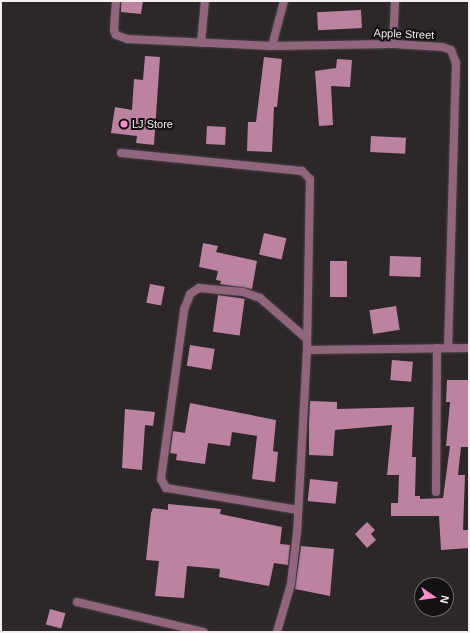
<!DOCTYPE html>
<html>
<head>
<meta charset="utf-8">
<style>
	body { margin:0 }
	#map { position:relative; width:470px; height:633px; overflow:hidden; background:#2d272a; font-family:Helvetica,sans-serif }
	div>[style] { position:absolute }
	.building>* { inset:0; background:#bc83a0; transform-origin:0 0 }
	.roads { filter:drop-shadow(0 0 1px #494346) drop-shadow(0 0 1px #494346) }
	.street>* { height:8px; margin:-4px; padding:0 4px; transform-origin:4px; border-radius:4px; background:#91667c }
	.dots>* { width:11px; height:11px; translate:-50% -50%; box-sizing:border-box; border:2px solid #141112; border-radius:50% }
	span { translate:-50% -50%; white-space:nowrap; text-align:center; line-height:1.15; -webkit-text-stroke:4px #141112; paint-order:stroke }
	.street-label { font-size:11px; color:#f3eff1 }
	.poi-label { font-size:11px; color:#f3eff1 }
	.left { translate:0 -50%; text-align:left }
	.frame { position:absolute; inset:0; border:2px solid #f3eff1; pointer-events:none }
	.north { position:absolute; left:414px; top:577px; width:40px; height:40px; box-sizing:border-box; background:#141112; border:1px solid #6d6a6b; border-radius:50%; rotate:103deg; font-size:11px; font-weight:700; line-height:16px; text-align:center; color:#f3eff1 }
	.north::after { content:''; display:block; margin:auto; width:14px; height:18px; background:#f98fc9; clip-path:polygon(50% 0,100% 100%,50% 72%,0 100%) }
</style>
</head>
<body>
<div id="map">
	<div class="building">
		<i style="clip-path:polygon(121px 1px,143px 1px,141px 14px,121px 12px)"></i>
		<i style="left:361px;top:10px;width:18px;height:44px;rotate:87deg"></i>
		<i style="clip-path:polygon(145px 56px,160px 57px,154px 145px,136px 143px,137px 136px,111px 133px,115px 107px,132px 110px,134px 79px,143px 80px)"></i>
		<i style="clip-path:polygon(264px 57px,282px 59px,277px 107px,274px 107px,272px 152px,247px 151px,248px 122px,256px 122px)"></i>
		<i style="clip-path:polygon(337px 59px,352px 60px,350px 87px,331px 86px,333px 125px,319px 126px,315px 71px,336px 68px)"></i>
		<i style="left:207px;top:126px;width:19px;height:18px;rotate:3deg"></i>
		<i style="left:371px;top:136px;width:35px;height:16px;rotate:3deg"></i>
		<i style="left:264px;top:233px;width:23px;height:22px;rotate:13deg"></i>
		<i style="clip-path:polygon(203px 243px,218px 246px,216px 252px,257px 261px,252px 289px,220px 284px,221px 281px,216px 280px,218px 271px,199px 267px)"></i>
		<i style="left:390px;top:256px;width:31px;height:20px;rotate:2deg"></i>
		<i style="left:330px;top:261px;width:17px;height:36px"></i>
		<i style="left:150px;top:284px;width:15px;height:19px;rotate:11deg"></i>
		<i style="left:218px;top:295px;width:27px;height:37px;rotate:8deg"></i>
		<i style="left:396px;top:306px;width:24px;height:27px;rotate:81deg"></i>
		<i style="left:190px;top:345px;width:25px;height:21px;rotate:9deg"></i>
		<i style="left:392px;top:360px;width:21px;height:20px;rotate:5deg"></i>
		<i style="clip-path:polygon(447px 380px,469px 380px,469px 447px,461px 447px,458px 475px,465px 475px,463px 530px,469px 530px,469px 548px,441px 550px,439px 516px,391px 516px,391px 503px,398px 503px,399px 475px,387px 475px,392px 425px,335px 430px,333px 456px,309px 455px,309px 424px,310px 401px,337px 402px,337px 409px,414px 407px,412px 457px,416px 457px,415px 496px,420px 496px,420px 499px,443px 498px,450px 446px,446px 446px,450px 402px,446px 402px)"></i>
		<i style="clip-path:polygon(190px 403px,276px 420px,273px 451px,278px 452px,275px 482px,252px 479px,257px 436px,232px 432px,230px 446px,208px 443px,205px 464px,176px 460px,177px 454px,170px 453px,173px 431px,185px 433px)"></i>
		<i style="clip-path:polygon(125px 409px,155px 412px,153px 426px,145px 425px,142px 470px,122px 468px)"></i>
		<i style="left:310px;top:479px;width:28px;height:22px;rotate:6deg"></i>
		<i style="clip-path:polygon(168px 504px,221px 509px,220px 514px,282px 527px,280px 544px,290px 545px,288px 565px,274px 563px,269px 586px,219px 577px,220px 569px,187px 566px,184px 598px,155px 596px,159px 561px,146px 560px,151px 513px,153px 508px,168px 510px)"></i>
		<i style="clip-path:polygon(367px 522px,375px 530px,371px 534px,376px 540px,367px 548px,355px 534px)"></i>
		<i style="clip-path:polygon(301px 546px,334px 549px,330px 596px,295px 589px)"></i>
		<i style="left:50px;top:609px;width:16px;height:16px;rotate:15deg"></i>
	</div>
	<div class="roads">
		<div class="street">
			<i style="left:116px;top:1px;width:29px;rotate:94deg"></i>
			<i style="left:114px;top:30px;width:5px;rotate:68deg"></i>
			<i style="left:116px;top:35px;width:12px;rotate:20deg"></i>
			<i style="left:127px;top:39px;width:145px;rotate:2.8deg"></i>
			<i style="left:272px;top:46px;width:121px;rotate:-0.9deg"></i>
			<i style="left:393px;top:44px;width:49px;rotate:3.5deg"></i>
			<i style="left:442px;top:47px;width:9px;rotate:18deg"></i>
			<i style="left:451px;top:50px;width:14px;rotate:69deg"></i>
			<i style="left:456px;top:63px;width:285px;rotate:91.6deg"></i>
			<i style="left:201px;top:43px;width:42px;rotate:-84.6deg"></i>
			<i style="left:393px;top:44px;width:43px;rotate:-87.3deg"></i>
			<i style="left:272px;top:46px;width:47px;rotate:-75.1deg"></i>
			<i style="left:121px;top:153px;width:182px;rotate:5.7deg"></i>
			<i style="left:302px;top:171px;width:11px;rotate:45deg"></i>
			<i style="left:310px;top:179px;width:171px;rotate:91deg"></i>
			<i style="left:307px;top:350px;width:182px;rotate:93.1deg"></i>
			<i style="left:297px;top:532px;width:52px;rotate:96.6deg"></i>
			<i style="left:291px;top:584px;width:50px;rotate:106.3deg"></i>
			<i style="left:307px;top:350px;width:162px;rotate:-0.7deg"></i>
			<i style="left:436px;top:492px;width:144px;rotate:-89.6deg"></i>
			<i style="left:298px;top:510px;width:134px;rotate:-170.5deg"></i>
			<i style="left:166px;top:488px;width:10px;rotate:-119deg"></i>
			<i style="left:161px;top:479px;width:171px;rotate:-82.2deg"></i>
			<i style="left:184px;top:310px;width:17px;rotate:-69deg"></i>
			<i style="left:190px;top:294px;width:11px;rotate:-34deg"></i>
			<i style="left:199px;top:288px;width:44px;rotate:5.2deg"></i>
			<i style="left:243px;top:292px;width:18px;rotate:19deg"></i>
			<i style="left:260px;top:298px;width:62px;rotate:41.1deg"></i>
			<i style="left:77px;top:602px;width:130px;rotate:13.3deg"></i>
		</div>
	</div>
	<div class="dots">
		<i style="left:124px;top:124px;background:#f98fc9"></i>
	</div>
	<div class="street-label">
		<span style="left:404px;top:34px;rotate:2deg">Apple Street</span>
	</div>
	<div class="poi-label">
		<span class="left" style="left:132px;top:124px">LJ Store</span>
	</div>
	<div class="frame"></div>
	<div class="north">N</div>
</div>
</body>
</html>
